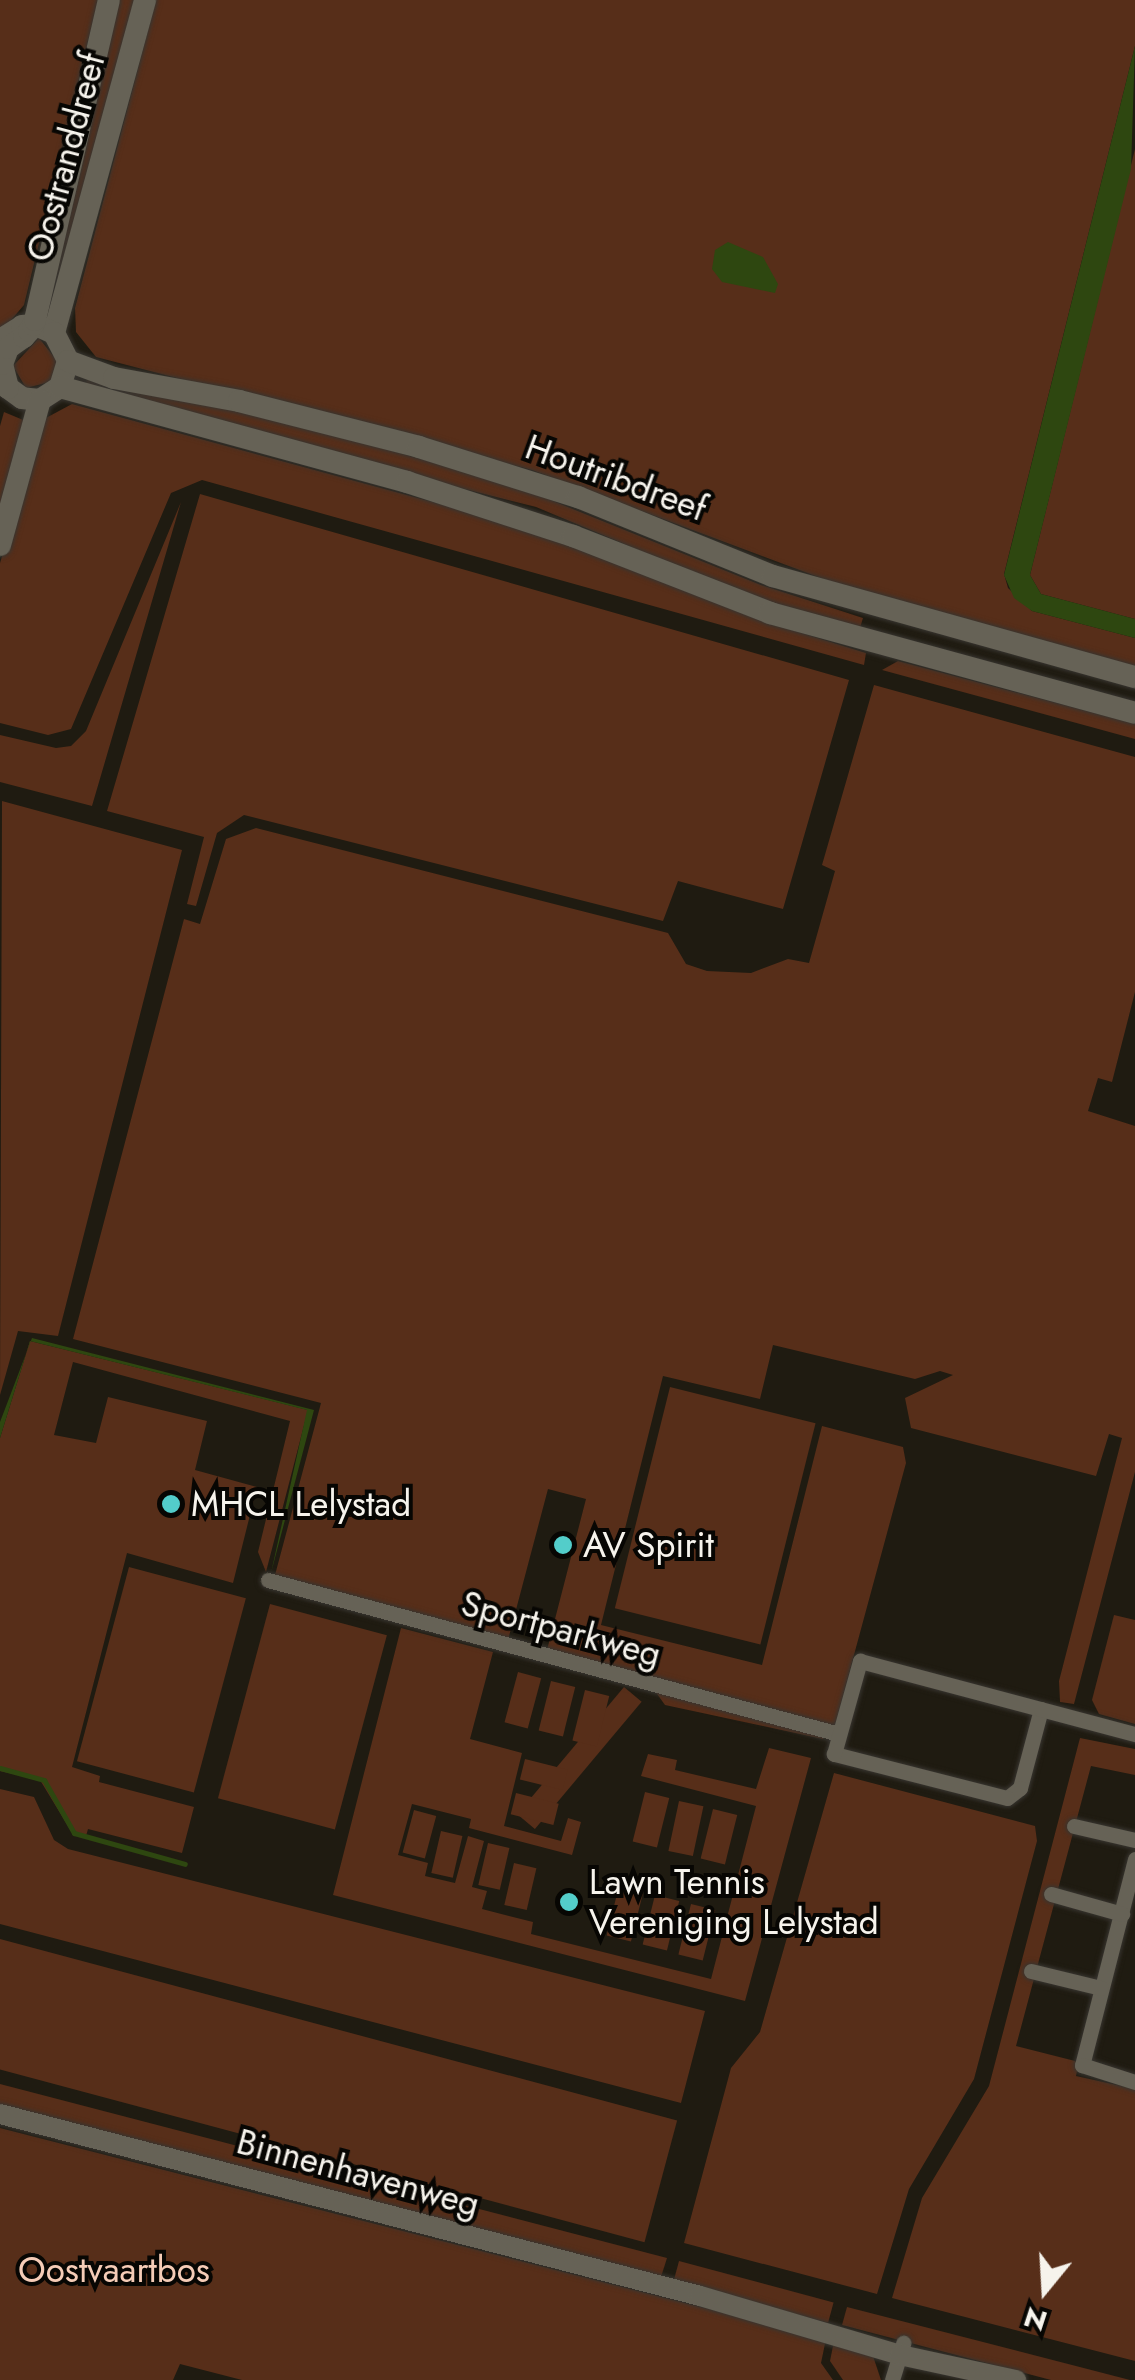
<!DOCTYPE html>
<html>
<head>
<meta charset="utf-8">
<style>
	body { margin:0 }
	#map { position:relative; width:1135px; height:2380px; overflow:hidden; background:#1f1b11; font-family:Jost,sans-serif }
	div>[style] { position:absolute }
	.green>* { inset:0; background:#572e19; transform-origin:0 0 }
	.water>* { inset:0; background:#2e4710 }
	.stream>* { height:5px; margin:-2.5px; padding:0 2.5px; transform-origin:2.5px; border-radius:2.5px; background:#2e4710 }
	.roads { filter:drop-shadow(0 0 2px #383530) drop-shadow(0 0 2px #383530) }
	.minor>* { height:15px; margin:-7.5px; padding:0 7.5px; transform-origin:7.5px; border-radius:7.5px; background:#666256 }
	.tertiary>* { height:20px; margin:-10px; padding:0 10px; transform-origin:10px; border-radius:10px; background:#666256 }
	.secondary>* { height:22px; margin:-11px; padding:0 11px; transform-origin:11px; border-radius:11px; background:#666256 }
	.dots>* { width:28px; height:28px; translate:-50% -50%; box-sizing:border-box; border:5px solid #070603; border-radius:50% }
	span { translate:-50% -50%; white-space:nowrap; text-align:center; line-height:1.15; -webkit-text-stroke:8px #070603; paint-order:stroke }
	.street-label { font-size:35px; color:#f6f3ec }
	.poi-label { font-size:35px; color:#f6f3ec }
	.left { translate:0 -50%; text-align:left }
	.park-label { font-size:35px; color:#f5ccb7 }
	.north { position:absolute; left:995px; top:2240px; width:100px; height:100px; -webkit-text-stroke:8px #070603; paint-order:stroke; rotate:198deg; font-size:28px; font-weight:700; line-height:40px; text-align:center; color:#f6f3ec }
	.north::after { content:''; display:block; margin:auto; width:35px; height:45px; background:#f6f3ec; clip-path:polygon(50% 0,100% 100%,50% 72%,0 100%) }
</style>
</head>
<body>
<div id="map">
	<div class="green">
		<i style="clip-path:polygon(0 0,98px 0,24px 305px,0 333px)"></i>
		<i style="clip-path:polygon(117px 0,137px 0,50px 318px,41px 316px)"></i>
		<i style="clip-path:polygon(156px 0,1135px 0,1135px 46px,1004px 574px,1008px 588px,1032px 611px,1135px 638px,1135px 666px,869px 596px,532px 470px,96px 357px,76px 332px,75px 308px)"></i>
		<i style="clip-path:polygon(1135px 149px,1135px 619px,1041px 594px,1030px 575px)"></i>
		<i style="clip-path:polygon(39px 338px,58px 362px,50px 382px,26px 388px,13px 366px)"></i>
		<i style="clip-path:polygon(88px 375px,257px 413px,516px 486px,761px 585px,863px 618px,859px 631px,751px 597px,536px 507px,228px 429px,86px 384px)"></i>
		<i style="clip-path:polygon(72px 404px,543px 532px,769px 623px,866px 653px,864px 665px,202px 480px,171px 493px,71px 729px,48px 735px,0 723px,0 563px,44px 419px)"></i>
		<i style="clip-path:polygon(4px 412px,28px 422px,0 531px,0 426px)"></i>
		<i style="clip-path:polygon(200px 494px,849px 680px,783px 909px,678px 881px,663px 921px,244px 815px,217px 833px,196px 906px,187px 904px,204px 837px,107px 811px)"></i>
		<i style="clip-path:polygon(181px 502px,92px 806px,0 782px,0 735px,56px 748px,71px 746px,86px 731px)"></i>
		<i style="clip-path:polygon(898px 661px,1135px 724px,1135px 739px,882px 670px)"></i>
		<i style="clip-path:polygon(874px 685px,1135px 757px,1135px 992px,1112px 1082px,1098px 1078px,1088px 1111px,1135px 1126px,1135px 1472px,1074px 1704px,1060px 1702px,1059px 1681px,1122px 1438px,1109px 1434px,1096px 1476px,911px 1428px,905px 1398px,953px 1375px,940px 1371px,915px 1379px,773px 1345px,760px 1399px,663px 1376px,601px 1625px,762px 1665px,822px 1426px,903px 1447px,906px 1463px,835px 1725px,823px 1739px,665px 1705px,647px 1680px,547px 1650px,586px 1499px,548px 1489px,508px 1640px,275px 1575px,321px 1403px,73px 1339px,184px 919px,200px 924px,226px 839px,256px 828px,668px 933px,686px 964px,707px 971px,751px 973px,788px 959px,809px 963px,835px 871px,822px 865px)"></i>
		<i style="clip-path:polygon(2px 801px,182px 850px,58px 1336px,18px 1331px,0 1395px)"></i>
		<i style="clip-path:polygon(30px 1341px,308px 1410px,266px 1572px,258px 1552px,290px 1421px,73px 1362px,54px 1435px,96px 1443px,108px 1397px,207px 1421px,195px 1470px,257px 1487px,233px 1583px,127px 1553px,72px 1767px,100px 1776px,99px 1782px,194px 1807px,182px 1853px,88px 1829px,86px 1836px,71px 1831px,40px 1780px,0 1771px,0 1438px)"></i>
		<i style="left:670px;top:1387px;width:150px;height:228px;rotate:14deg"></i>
		<i style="left:129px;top:1567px;width:121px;height:201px;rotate:15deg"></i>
		<i style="left:270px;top:1604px;width:121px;height:201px;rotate:15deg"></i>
		<i style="clip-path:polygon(1114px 1615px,1135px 1620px,1135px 1724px,1099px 1714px,1092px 1700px)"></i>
		<i style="clip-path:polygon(401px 1628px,493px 1652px,470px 1739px,522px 1753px,504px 1826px,561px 1841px,568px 1818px,581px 1822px,572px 1855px,469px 1828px,471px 1819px,412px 1804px,398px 1855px,428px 1863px,425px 1876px,455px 1883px,468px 1836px,484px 1841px,472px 1887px,487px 1891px,482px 1909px,533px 1922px,531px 1934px,711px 1979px,756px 1806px,641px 1776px,648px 1754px,677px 1760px,675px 1770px,756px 1789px,769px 1748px,811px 1758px,745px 2001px,333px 1895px)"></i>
		<i style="left:518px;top:1672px;width:24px;height:52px;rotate:15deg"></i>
		<i style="left:551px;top:1681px;width:25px;height:51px;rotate:14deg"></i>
		<i style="left:624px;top:1687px;width:23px;height:166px;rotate:40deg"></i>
		<i style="left:585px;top:1690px;width:25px;height:52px;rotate:14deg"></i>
		<i style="clip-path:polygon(1080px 1738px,1135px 1749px,1135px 1775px,1091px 1766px,1016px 2046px,1079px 2062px,1076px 2076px,1135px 2089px,1135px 2361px,892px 2298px,922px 2198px,989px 2086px)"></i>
		<i style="left:525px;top:1759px;width:44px;height:21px;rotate:14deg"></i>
		<i style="clip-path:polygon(834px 1773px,1035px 1826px,1037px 1841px,974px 2079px,909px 2189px,877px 2294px,684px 2243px,731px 2068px,760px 2032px)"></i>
		<i style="clip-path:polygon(0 1789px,34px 1797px,54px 1840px,68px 1849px,705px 2011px,681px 2103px,0 1924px)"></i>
		<i style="left:645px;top:1792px;width:25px;height:51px;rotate:14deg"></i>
		<i style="left:516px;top:1793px;width:44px;height:22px;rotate:14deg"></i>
		<i style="left:679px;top:1801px;width:25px;height:51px;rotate:12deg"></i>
		<i style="left:713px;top:1809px;width:25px;height:51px;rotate:14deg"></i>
		<i style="left:414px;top:1810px;width:23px;height:44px;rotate:15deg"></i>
		<i style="left:441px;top:1831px;width:22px;height:43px;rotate:13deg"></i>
		<i style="left:488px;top:1843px;width:22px;height:43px;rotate:13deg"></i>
		<i style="left:514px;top:1863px;width:23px;height:43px;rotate:13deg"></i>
		<i style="left:619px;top:1886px;width:25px;height:51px;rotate:14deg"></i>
		<i style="left:655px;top:1895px;width:25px;height:51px;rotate:14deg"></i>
		<i style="left:691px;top:1904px;width:25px;height:52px;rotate:14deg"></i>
		<i style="left:0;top:1939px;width:701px;height:126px;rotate:15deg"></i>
		<i style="clip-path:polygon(0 2084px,667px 2258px,661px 2277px,0 2108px)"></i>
		<i style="clip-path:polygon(0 2128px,826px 2339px,821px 2363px,833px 2380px,242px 2380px,180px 2364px,173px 2380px,0 2380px)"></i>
		<i style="left:679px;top:2261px;width:160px;height:21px;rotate:15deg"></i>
		<i style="clip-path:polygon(847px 2307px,1130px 2380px,1051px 2380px,842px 2325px)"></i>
		<i style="clip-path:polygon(834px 2341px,872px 2353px,881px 2380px,843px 2380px,830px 2361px)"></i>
	</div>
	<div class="water">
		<i style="clip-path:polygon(1135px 46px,1131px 169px,1030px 575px,1041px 594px,1135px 619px,1135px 638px,1032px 611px,1014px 598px,1004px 575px)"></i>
		<i style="clip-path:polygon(728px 242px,763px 257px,778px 284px,775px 293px,722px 282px,712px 269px,715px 250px)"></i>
		<i style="clip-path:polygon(32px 1338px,314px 1410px,271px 1573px,307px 1410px,30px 1341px,0 1438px,0 1422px)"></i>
	</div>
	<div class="stream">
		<i style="left:0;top:1768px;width:46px;rotate:15.3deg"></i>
		<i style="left:44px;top:1780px;width:61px;rotate:60.5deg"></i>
		<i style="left:74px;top:1833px;width:115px;rotate:15.6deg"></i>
	</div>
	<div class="roads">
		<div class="minor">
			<i style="left:268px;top:1580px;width:591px;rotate:15.09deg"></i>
			<i style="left:1041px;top:1709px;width:82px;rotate:104.9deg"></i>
			<i style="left:1020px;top:1788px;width:16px;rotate:142deg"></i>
			<i style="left:1007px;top:1798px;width:179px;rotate:-165.7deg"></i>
			<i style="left:834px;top:1754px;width:97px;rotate:-74.4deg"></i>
			<i style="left:860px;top:1661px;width:285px;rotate:14.9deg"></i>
			<i style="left:1074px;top:1826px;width:63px;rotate:12.9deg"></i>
			<i style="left:1135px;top:1859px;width:213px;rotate:104.4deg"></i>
			<i style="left:1082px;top:2065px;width:56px;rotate:17.8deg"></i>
			<i style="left:1051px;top:1894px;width:74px;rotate:15.7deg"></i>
			<i style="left:1031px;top:1971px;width:72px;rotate:13.7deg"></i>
			<i style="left:892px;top:2380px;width:39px;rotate:-73deg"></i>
		</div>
		<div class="tertiary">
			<i style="left:0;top:2114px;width:723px;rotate:14.57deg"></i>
			<i style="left:700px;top:2296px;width:209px;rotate:16.4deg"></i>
			<i style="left:900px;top:2355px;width:119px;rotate:12.2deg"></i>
		</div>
		<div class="secondary">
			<i style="left:54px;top:333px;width:345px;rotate:-74.7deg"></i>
			<i style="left:0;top:340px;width:26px;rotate:-32deg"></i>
			<i style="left:22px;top:326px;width:11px;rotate:-5deg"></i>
			<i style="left:33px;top:325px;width:5px;rotate:11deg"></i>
			<i style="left:38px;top:326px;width:17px;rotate:24deg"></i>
			<i style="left:54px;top:333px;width:31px;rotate:63deg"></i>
			<i style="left:68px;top:361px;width:27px;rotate:107deg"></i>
			<i style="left:60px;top:387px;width:24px;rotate:147deg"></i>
			<i style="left:40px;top:400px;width:18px;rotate:-174deg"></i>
			<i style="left:22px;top:398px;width:17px;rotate:-144deg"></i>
			<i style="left:8px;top:388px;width:25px;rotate:-104deg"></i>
			<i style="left:2px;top:364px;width:17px;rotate:-69deg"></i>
			<i style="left:8px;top:348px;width:19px;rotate:-35deg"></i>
			<i style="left:24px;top:337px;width:8px;rotate:-50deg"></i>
			<i style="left:29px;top:331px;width:7px;rotate:-56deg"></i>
			<i style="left:33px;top:325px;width:5px;rotate:-68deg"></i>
			<i style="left:35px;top:320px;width:328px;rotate:-77deg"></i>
			<i style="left:68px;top:361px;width:49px;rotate:20.3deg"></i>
			<i style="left:114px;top:378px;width:127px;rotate:10.4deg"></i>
			<i style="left:239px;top:401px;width:186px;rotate:14.3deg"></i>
			<i style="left:419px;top:447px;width:167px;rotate:17.5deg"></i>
			<i style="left:578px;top:497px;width:210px;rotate:22.1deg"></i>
			<i style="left:773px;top:576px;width:376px;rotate:15.6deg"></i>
			<i style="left:60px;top:387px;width:360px;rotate:15.3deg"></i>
			<i style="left:407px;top:482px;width:175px;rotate:18deg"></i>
			<i style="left:573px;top:536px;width:212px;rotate:21.3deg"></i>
			<i style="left:770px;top:613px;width:378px;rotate:15.3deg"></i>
			<i style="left:0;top:545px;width:150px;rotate:-74.6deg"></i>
		</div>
	</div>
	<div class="dots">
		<i style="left:171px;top:1504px;background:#53cdca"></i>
		<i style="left:563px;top:1545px;background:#53cdca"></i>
		<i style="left:569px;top:1902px;background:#53cdca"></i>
	</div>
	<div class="street-label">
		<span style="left:66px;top:157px;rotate:-75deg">Oostranddreef</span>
		<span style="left:616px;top:478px;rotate:20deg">Houtribdreef</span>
		<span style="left:561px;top:1629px;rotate:15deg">Sportparkweg</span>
		<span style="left:358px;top:2173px;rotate:15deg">Binnenhavenweg</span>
	</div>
	<div class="poi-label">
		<span class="left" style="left:191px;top:1504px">MHCL Lelystad</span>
		<span class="left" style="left:583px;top:1545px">AV Spirit</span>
		<span class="left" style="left:589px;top:1902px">Lawn Tennis<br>Vereniging Lelystad</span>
	</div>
	<div class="park-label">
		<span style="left:114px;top:2270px">Oostvaartbos</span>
	</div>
	<div class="north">N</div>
</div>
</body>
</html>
